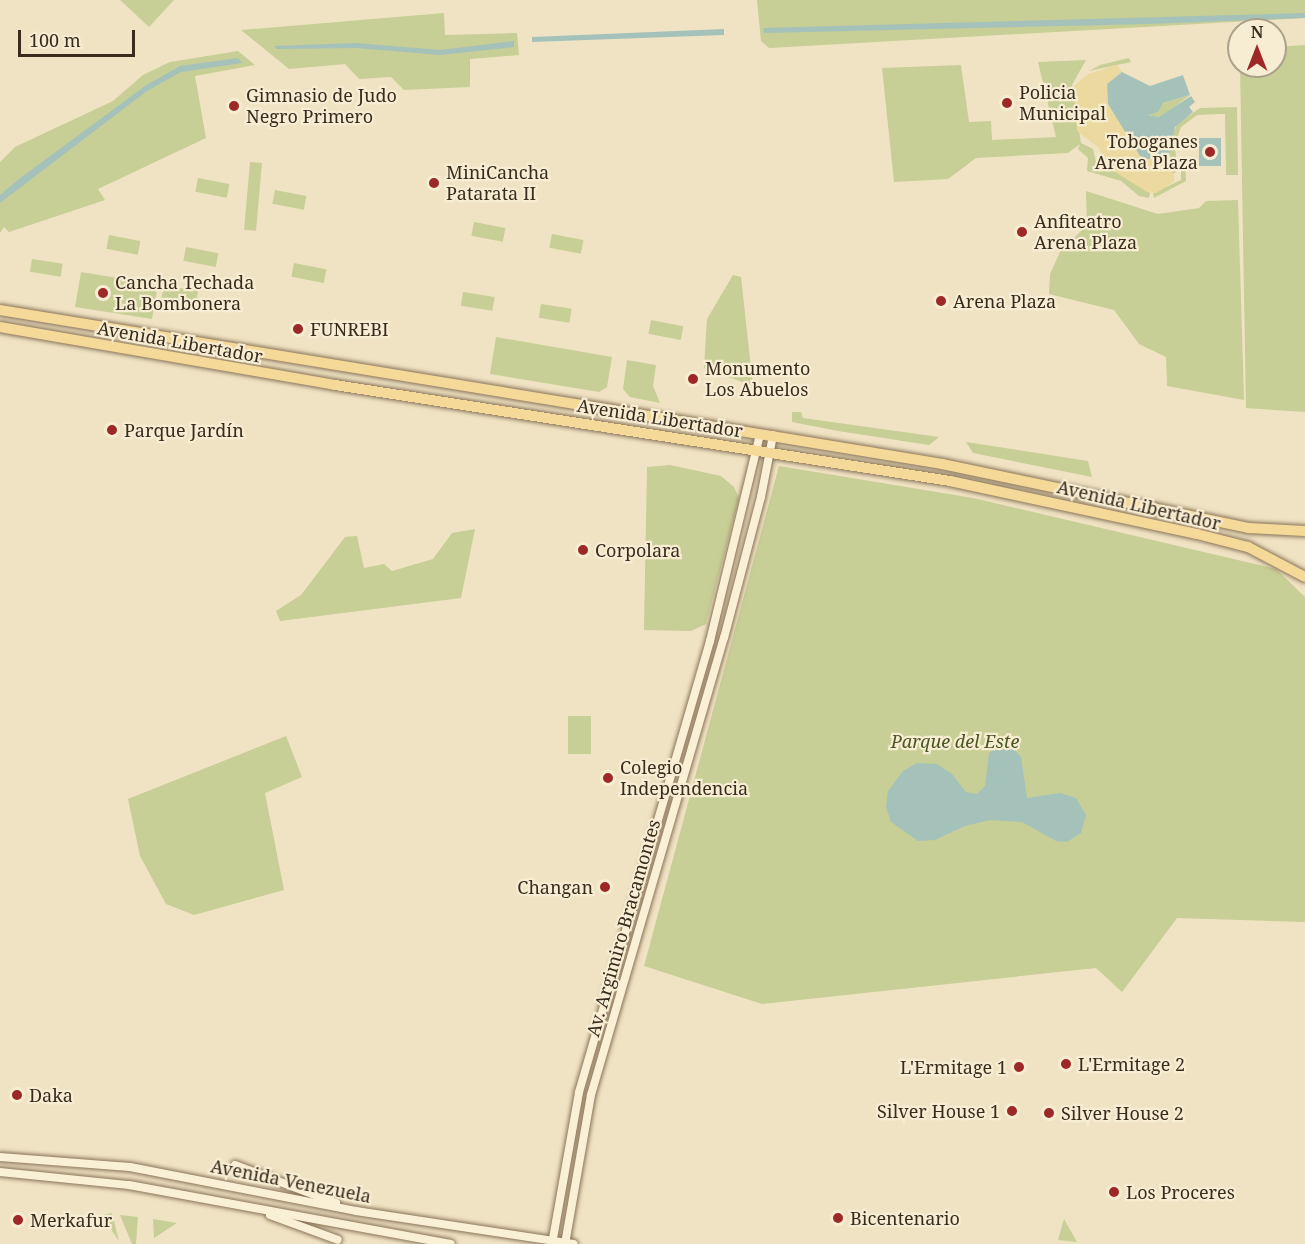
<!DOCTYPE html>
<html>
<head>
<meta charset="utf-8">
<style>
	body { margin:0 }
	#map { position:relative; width:1305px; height:1244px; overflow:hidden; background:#f0e3c3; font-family:"Noto Serif",serif }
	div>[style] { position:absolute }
	.green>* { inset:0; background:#c7ce96; transform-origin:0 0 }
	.sand>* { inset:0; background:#ecd99f }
	.water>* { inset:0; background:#a5c2ba; transform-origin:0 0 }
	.roads { filter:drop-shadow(0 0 2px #8a7459) drop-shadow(0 0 2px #8a7459) }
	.minor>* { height:8px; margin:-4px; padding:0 4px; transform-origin:4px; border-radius:4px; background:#faf0d6 }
	.major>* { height:10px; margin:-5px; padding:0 5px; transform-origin:5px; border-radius:5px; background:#f4d999 }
	.dots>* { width:16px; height:16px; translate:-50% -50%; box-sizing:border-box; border:3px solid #f7edd3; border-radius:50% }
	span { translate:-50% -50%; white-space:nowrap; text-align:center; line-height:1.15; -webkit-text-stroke:4.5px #f7edd3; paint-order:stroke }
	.poi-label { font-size:18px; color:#3a2c1d }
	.left { translate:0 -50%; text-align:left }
	.right { translate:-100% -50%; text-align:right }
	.street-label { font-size:18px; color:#3a2c1d }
	.park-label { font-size:18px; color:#495723; font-style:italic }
	.north { position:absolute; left:1227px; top:18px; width:60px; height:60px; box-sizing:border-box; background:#f7edd3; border:2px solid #aba08a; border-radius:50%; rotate:0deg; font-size:16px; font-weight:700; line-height:24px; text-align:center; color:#3a2c1d }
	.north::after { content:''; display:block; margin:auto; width:21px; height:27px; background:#9c2827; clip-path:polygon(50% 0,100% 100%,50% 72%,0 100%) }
	.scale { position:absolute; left:18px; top:30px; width:117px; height:27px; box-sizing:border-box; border:3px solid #3a2c1d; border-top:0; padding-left:8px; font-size:18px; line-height:21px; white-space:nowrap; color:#3a2c1d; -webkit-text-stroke:4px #f7edd3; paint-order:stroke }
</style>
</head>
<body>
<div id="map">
	<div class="green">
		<i style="clip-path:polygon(120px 0,174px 0,149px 27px)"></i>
		<i style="clip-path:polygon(757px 0,1305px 0,1305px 18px,769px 48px,761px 41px)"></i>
		<i style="clip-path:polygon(444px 13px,445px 35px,517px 33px,519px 55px,470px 59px,470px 87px,404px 90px,391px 77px,359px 79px,345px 64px,289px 69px,241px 30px)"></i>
		<i style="clip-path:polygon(1305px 45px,1305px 412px,1246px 408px,1240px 66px,1275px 66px,1275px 47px)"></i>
		<i style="clip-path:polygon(238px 51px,255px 65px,195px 76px,206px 138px,98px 189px,105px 200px,9px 232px,4px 227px,0 233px,0 162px,15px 147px,113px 101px,143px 75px,170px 62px)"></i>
		<i style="clip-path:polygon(1129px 58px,1131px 62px,1089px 71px,1100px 65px)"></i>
		<i style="clip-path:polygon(1086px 60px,1072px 85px,1081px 143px,1093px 149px,1096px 162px,1101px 161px,1150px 193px,1149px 198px,1139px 196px,1121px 181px,1087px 171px,1088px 158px,1078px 149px,1080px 144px,1068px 153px,976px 158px,948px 179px,894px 182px,882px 68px,961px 65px,969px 122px,991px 121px,992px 140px,1056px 137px,1038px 62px)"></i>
		<i style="clip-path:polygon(1190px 95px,1167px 113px,1159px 117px,1148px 115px,1163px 103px)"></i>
		<i style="clip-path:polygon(1237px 107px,1238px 175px,1226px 175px,1225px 114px,1220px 114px,1197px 115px,1181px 127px,1175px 144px,1177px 171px,1172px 175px,1169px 143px,1177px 124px,1200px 108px)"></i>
		<i style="clip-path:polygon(1185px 157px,1186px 181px,1154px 198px,1153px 193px,1181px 180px,1181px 159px)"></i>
		<i style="left:250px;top:162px;width:12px;height:68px;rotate:5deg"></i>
		<i style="left:198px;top:178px;width:32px;height:14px;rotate:11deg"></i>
		<i style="left:275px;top:190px;width:32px;height:14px;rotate:11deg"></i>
		<i style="clip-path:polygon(1086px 191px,1158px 214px,1199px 208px,1206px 201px,1238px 200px,1244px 400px,1167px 386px,1166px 357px,1139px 344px,1114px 310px,1049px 294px,1050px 274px,1060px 252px,1087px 225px)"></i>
		<i style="left:474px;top:222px;width:32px;height:14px;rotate:11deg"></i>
		<i style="left:552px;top:234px;width:32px;height:14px;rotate:11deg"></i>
		<i style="left:109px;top:235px;width:32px;height:14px;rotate:11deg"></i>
		<i style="left:186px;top:247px;width:33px;height:14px;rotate:11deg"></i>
		<i style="left:32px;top:259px;width:31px;height:13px;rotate:9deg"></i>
		<i style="left:294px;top:263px;width:33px;height:14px;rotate:11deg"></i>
		<i style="clip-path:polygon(81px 272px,198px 291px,196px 306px,161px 300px,163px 291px,157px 290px,152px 319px,75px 307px)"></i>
		<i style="clip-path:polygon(733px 275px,741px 277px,753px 386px,704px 368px,707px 319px)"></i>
		<i style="left:463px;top:292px;width:32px;height:14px;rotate:9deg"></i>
		<i style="left:541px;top:304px;width:31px;height:14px;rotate:9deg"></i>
		<i style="left:651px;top:320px;width:33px;height:14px;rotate:11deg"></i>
		<i style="clip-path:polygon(496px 337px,612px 357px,607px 387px,599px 392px,490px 374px)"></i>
		<i style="clip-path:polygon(627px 360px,656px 365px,653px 386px,660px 403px,630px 397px,623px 389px)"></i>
		<i style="clip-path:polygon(792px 412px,801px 412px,803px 418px,939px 437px,929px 445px,838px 431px,792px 422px)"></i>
		<i style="clip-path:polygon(966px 442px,1088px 461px,1092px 477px,973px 453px)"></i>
		<i style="clip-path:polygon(670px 465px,721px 476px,734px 487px,739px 498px,706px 624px,691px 631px,644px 630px,647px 467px)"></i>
		<i style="clip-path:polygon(779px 466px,973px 498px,1276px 569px,1305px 597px,1305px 922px,1177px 918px,1122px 992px,1096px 968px,762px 1004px,644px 966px)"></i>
		<i style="clip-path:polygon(475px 529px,461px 598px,280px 621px,276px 611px,301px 595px,345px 537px,357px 536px,364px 568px,384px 564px,392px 571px,433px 559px,452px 533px)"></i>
		<i style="left:568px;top:716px;width:23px;height:38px"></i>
		<i style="clip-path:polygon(286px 736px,302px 777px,265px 793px,284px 890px,194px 915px,166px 904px,140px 856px,128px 799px)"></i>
		<i style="clip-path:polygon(112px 1213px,119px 1241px,101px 1215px)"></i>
		<i style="clip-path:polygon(120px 1215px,138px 1217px,136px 1244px,132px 1244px)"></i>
		<i style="clip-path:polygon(153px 1219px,177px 1223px,154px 1238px)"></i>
		<i style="clip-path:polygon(1064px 1219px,1077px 1242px,1058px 1240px)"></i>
	</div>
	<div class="sand">
		<i style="clip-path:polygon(1117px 65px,1122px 72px,1107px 84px,1108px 104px,1147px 159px,1169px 157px,1175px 181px,1156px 193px,1147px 192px,1104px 165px,1099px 148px,1077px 131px,1074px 86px,1088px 74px)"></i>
	</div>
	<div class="water">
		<i style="clip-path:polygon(1305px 13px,1305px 18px,1149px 24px,764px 33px,763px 28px)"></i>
		<i style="clip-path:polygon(724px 29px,724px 35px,532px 42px,532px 37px)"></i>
		<i style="clip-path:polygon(514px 41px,514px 47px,440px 55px,356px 48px,277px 49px,274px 46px,356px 43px,440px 50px)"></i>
		<i style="clip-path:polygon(238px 58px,242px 63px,181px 72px,147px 91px,0 203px,0 195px,19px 179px,145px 86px,180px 66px)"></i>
		<i style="clip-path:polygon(1122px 72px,1150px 86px,1183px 75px,1190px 95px,1163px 103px,1158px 112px,1148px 115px,1159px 117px,1191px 96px,1195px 102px,1189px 107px,1193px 112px,1175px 127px,1169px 157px,1147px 159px,1140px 156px,1108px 104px,1107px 84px)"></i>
		<i style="left:1199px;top:138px;width:22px;height:28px"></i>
		<i style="clip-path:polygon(1001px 745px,1012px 747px,1021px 757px,1027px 798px,1060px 793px,1076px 798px,1086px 815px,1081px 833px,1067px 842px,1056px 841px,1022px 822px,990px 820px,965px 826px,935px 840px,918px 841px,891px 822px,886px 807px,888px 791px,903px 771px,917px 763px,937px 764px,952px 774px,966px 792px,977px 794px,985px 786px,989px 753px)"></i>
	</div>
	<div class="roads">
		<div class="minor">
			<i style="left:0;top:1157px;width:130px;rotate:4.4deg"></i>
			<i style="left:130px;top:1167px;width:230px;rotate:11deg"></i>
			<i style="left:356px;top:1211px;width:220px;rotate:8.6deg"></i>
			<i style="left:235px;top:1165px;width:108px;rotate:20.6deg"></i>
			<i style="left:0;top:1172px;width:130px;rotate:5.8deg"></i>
			<i style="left:129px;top:1185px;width:327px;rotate:10.4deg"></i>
			<i style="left:270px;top:1215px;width:72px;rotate:20.2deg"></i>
			<i style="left:552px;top:1244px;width:154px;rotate:-79.9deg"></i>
			<i style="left:579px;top:1092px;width:470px;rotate:-73.8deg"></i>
			<i style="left:710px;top:641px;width:213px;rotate:-76.4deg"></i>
			<i style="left:565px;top:1244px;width:151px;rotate:-80.1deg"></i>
			<i style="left:591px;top:1095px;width:476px;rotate:-73.8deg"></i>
			<i style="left:724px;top:638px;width:146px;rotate:-75.3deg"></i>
			<i style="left:761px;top:497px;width:63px;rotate:-79deg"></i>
		</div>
		<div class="major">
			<i style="left:0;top:310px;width:955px;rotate:9.28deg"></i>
			<i style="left:942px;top:464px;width:314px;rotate:11.8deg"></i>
			<i style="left:1249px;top:528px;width:56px;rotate:3.1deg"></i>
			<i style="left:0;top:327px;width:340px;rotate:9.8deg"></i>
			<i style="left:335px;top:385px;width:622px;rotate:8.87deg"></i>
			<i style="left:950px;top:481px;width:253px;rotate:12.1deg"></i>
			<i style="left:1197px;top:534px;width:53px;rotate:14.3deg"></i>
			<i style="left:1248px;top:547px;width:64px;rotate:27.8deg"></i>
		</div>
	</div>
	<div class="dots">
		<i style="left:1007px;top:103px;background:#9c2827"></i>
		<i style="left:234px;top:106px;background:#9c2827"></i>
		<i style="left:1210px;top:152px;background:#9c2827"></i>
		<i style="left:434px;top:183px;background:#9c2827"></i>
		<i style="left:1022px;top:232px;background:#9c2827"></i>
		<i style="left:103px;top:293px;background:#9c2827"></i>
		<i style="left:941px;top:301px;background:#9c2827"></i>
		<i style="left:298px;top:329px;background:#9c2827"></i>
		<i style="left:693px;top:379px;background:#9c2827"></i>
		<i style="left:112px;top:430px;background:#9c2827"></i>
		<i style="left:583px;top:550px;background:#9c2827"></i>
		<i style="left:608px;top:778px;background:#9c2827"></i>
		<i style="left:605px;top:887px;background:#9c2827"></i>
		<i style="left:1066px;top:1064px;background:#9c2827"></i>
		<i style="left:1019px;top:1067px;background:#9c2827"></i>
		<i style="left:17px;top:1095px;background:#9c2827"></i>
		<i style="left:1012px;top:1111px;background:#9c2827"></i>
		<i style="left:1049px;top:1113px;background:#9c2827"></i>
		<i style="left:1114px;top:1192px;background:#9c2827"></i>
		<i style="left:838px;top:1218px;background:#9c2827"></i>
		<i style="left:18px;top:1220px;background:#9c2827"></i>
	</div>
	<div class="poi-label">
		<span class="left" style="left:1019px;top:103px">Policia<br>Municipal</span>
		<span class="left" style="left:246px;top:106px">Gimnasio de Judo<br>Negro Primero</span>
		<span class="right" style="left:1198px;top:152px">Toboganes<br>Arena Plaza</span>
		<span class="left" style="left:446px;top:183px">MiniCancha<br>Patarata II</span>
		<span class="left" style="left:1034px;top:232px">Anfiteatro<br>Arena Plaza</span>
		<span class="left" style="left:115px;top:293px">Cancha Techada<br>La Bombonera</span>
		<span class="left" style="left:953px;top:301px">Arena Plaza</span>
		<span class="left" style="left:310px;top:329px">FUNREBI</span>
		<span class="left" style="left:705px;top:379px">Monumento<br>Los Abuelos</span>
		<span class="left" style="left:124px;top:430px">Parque Jardín</span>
		<span class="left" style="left:595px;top:550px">Corpolara</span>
		<span class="left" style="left:620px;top:778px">Colegio<br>Independencia</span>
		<span class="right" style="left:593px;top:887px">Changan</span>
		<span class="left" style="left:1078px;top:1064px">L'Ermitage 2</span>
		<span class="right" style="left:1007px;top:1067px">L'Ermitage 1</span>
		<span class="left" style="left:29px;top:1095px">Daka</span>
		<span class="right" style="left:1000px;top:1111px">Silver House 1</span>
		<span class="left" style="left:1061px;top:1113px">Silver House 2</span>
		<span class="left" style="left:1126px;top:1192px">Los Proceres</span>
		<span class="left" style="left:850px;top:1218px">Bicentenario</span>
		<span class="left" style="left:30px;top:1220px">Merkafur</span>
	</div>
	<div class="street-label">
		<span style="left:180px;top:342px;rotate:10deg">Avenida Libertador</span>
		<span style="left:660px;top:418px;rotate:9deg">Avenida Libertador</span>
		<span style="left:1139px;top:505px;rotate:13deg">Avenida Libertador</span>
		<span style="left:623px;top:928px;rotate:-74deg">Av. Argimiro Bracamontes</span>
		<span style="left:291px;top:1181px;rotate:11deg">Avenida Venezuela</span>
	</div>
	<div class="park-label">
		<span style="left:955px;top:741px">Parque del Este</span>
	</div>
	<div class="north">N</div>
	<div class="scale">100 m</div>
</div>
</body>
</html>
